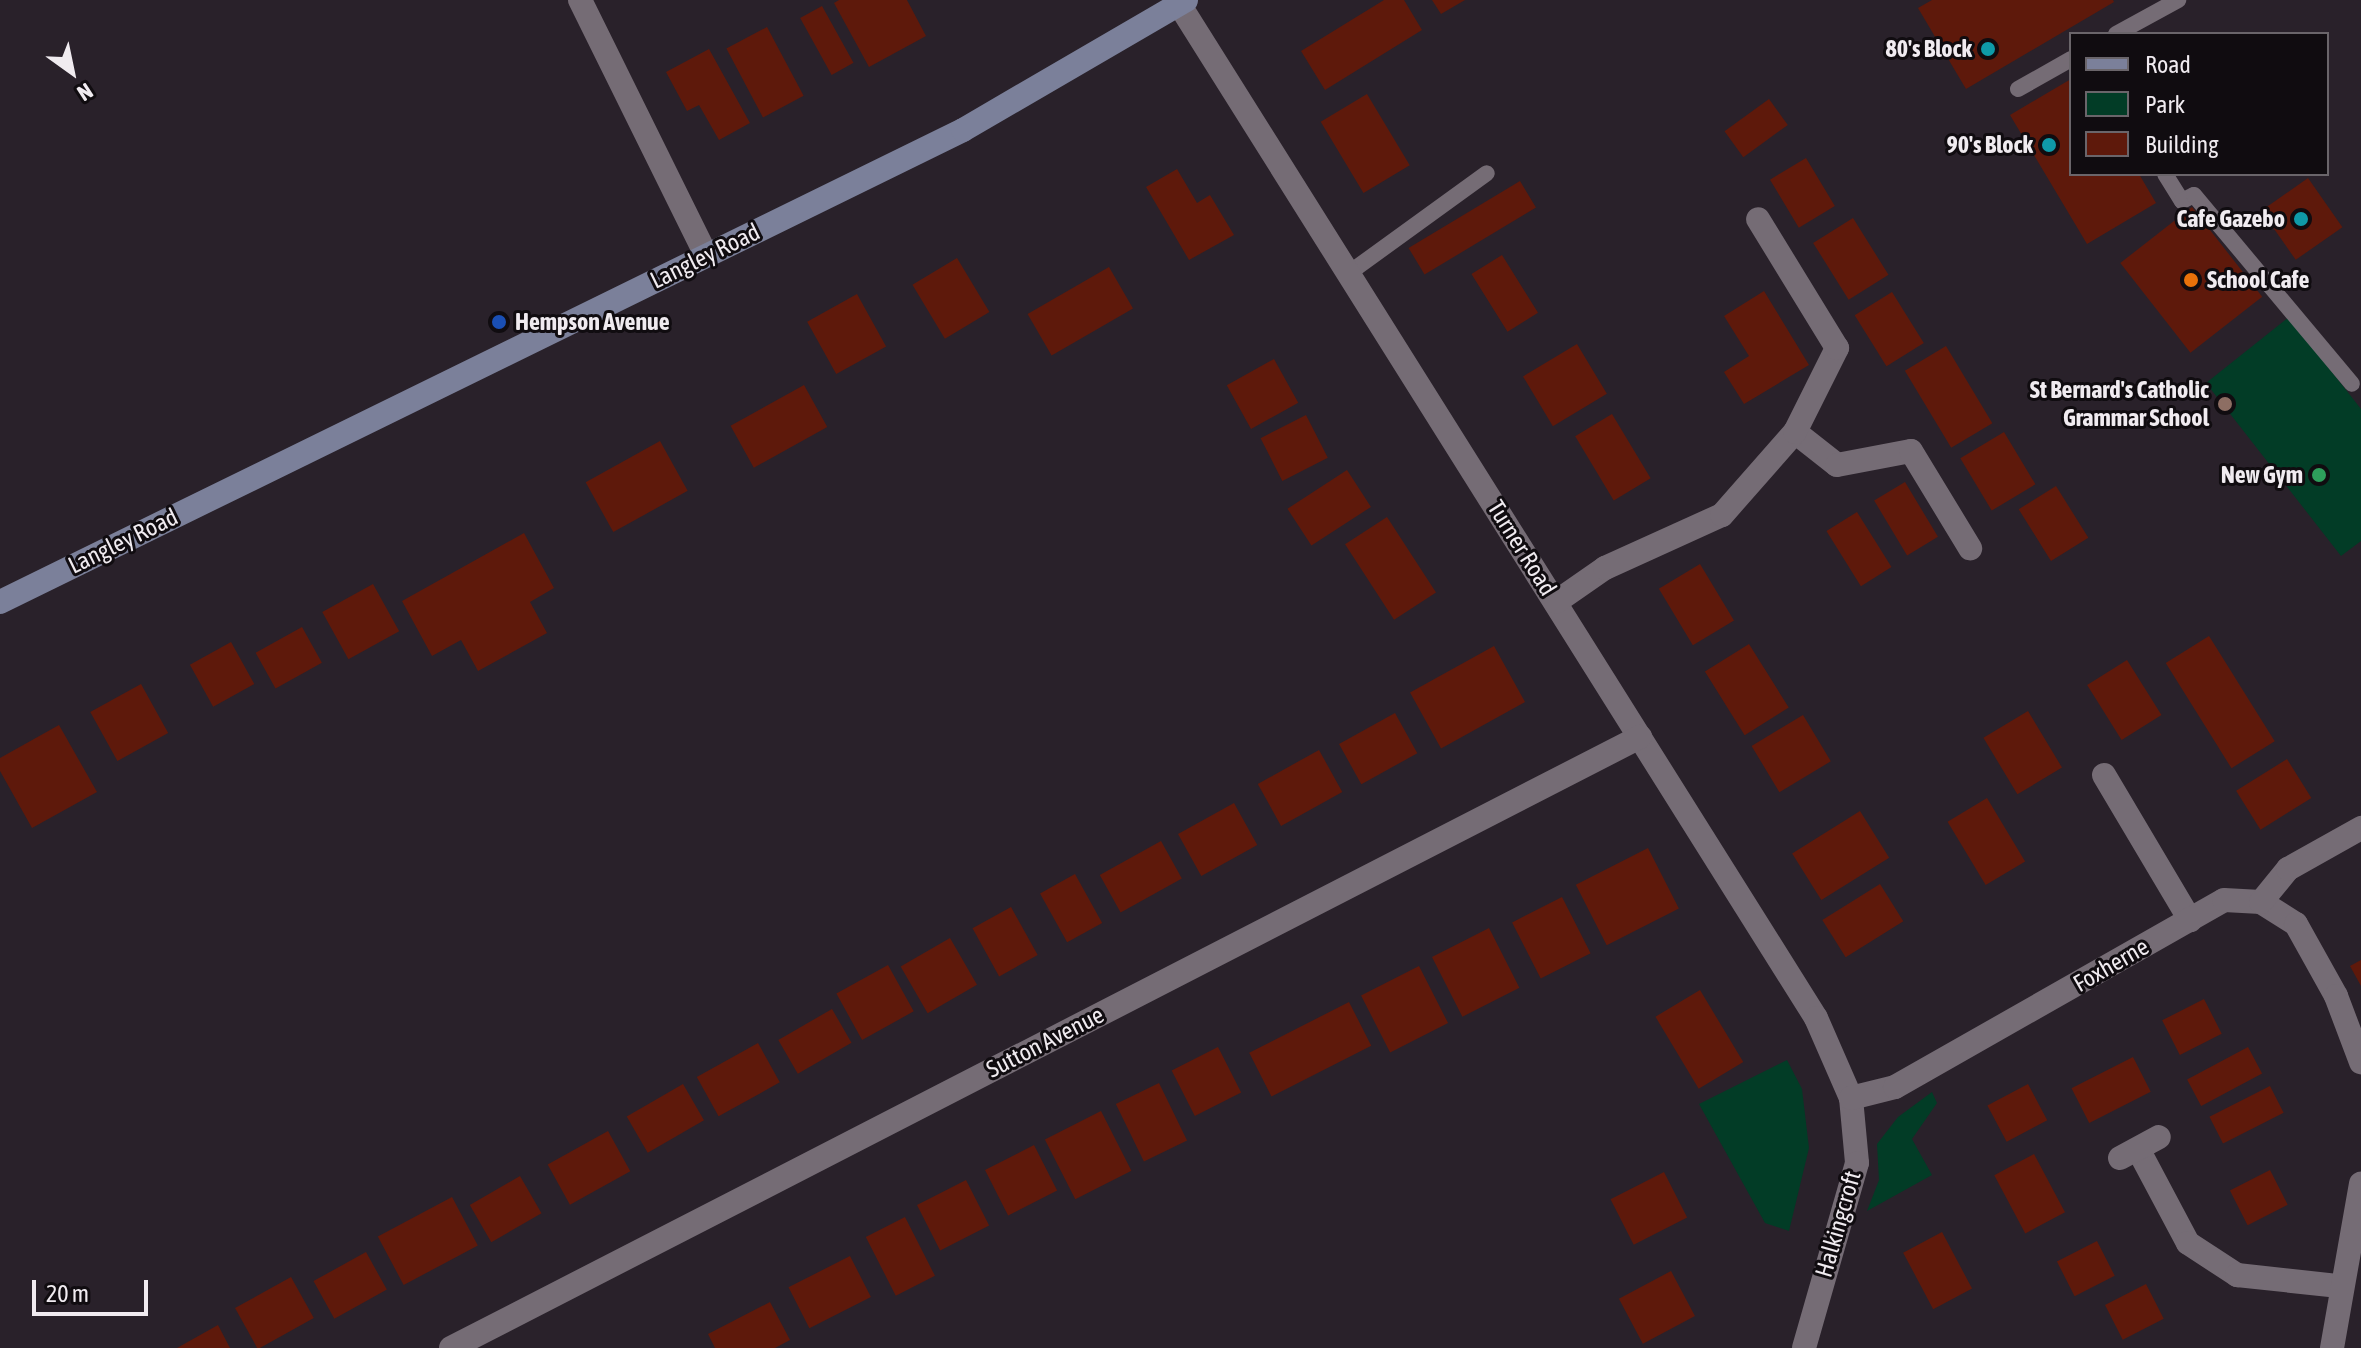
<!DOCTYPE html>
<html>
<head>
<meta charset="utf-8">
<style>
	body { margin:0 }
	#map { position:relative; width:2361px; height:1348px; overflow:hidden; background:#29212a; font-family:"Asap Condensed",sans-serif }
	div>[style] { position:absolute }
	.green>* { inset:0; background:#023c26 }
	.building>* { inset:0; background:#5e190b; transform-origin:0 0 }
	.lane>* { height:16px; margin:-8px; padding:0 8px; transform-origin:8px; border-radius:8px; background:#756c75 }
	.street>* { height:24px; margin:-12px; padding:0 12px; transform-origin:12px; border-radius:12px; background:#756c75 }
	.secondary>* { height:24px; margin:-12px; padding:0 12px; transform-origin:12px; border-radius:12px; background:#7b809a }
	.dots>* { width:22px; height:22px; translate:-50% -50%; box-sizing:border-box; border:4px solid #100c10; border-radius:50% }
	span { translate:-50% -50%; white-space:nowrap; text-align:center; line-height:1.15; -webkit-text-stroke:6px #100c10; paint-order:stroke }
	.poi-label { font-size:24px; color:#f0ebf0; font-weight:700 }
	.right { translate:-100% -50%; text-align:right }
	.left { translate:0 -50%; text-align:left }
	.street-label { font-size:24px; color:#f0ebf0 }
	.legend { position:absolute; left:2069px; top:32px; width:260px; height:144px; box-sizing:border-box; background:#100c10; border:2px solid #6a656a; margin:0; padding:10px 14px; list-style:none; font-size:24px; color:#f0ebf0 }
	.legend li { display:flex; align-items:center; gap:16px; height:40px }
	.legend b { width:40px; border:2px solid #6a656a }
	.north { position:absolute; left:32px; top:32px; width:80px; height:80px; -webkit-text-stroke:6px #100c10; paint-order:stroke; rotate:147deg; font-size:22px; font-weight:700; line-height:32px; text-align:center; color:#f0ebf0 }
	.north::after { content:''; display:block; margin:auto; width:28px; height:36px; background:#f0ebf0; clip-path:polygon(50% 0,100% 100%,50% 72%,0 100%) }
	.scale { position:absolute; left:32px; top:1280px; width:116px; height:36px; box-sizing:border-box; border:4px solid #f0ebf0; border-top:0; padding-left:10px; font-size:24px; line-height:28px; white-space:nowrap; color:#f0ebf0; -webkit-text-stroke:6px #100c10; paint-order:stroke }
</style>
</head>
<body>
<div id="map">
	<div class="green">
		<i style="clip-path:polygon(2289px 317px,2361px 409px,2361px 541px,2341px 556px,2206px 383px)"></i>
		<i style="clip-path:polygon(1787px 1060px,1802px 1089px,1809px 1148px,1789px 1231px,1765px 1223px,1699px 1104px)"></i>
		<i style="clip-path:polygon(1932px 1092px,1937px 1103px,1912px 1139px,1932px 1175px,1867px 1211px,1879px 1180px,1877px 1144px,1898px 1117px)"></i>
	</div>
	<div class="building">
		<i style="clip-path:polygon(839px 0,907px 0,926px 36px,869px 67px,834px 3px)"></i>
		<i style="clip-path:polygon(1384px 0,1404px 0,1422px 30px,1325px 90px,1301px 51px)"></i>
		<i style="clip-path:polygon(1432px 0,1465px 0,1441px 14px)"></i>
		<i style="clip-path:polygon(1932px 0,2113px 0,2114px 2px,1966px 89px,1918px 8px)"></i>
		<i style="left:822px;top:6px;width:65px;height:25px;rotate:61deg"></i>
		<i style="left:767px;top:27px;width:78px;height:46px;rotate:62deg"></i>
		<i style="clip-path:polygon(709px 49px,750px 123px,719px 140px,699px 105px,687px 111px,666px 72px)"></i>
		<i style="clip-path:polygon(2071px 79px,2071px 174px,2139px 174px,2156px 203px,2087px 244px,2010px 115px)"></i>
		<i style="left:1367px;top:94px;width:83px;height:54px;rotate:59deg"></i>
		<i style="left:1769px;top:99px;width:32px;height:55px;rotate:54deg"></i>
		<i style="left:1806px;top:158px;width:56px;height:42px;rotate:59deg"></i>
		<i style="clip-path:polygon(1177px 169px,1197px 203px,1210px 195px,1234px 235px,1189px 260px,1146px 187px)"></i>
		<i style="left:2308px;top:178px;width:60px;height:57px;rotate:55deg"></i>
		<i style="left:1520px;top:181px;width:31px;height:130px;rotate:59deg"></i>
		<i style="left:2192px;top:207px;width:114px;height:91px;rotate:52deg"></i>
		<i style="left:1853px;top:218px;width:67px;height:47px;rotate:58deg"></i>
		<i style="left:1502px;top:255px;width:68px;height:36px;rotate:58deg"></i>
		<i style="left:957px;top:258px;width:63px;height:52px;rotate:59deg"></i>
		<i style="left:1109px;top:267px;width:48px;height:94px;rotate:60deg"></i>
		<i style="clip-path:polygon(1764px 291px,1809px 365px,1744px 404px,1724px 372px,1749px 356px,1724px 316px)"></i>
		<i style="left:1892px;top:292px;width:60px;height:44px;rotate:58deg"></i>
		<i style="left:857px;top:294px;width:60px;height:57px;rotate:61deg"></i>
		<i style="left:1577px;top:344px;width:58px;height:63px;rotate:59deg"></i>
		<i style="left:1946px;top:346px;width:90px;height:48px;rotate:59deg"></i>
		<i style="left:1274px;top:359px;width:50px;height:54px;rotate:61deg"></i>
		<i style="left:804px;top:385px;width:48px;height:84px;rotate:61deg"></i>
		<i style="left:1612px;top:414px;width:75px;height:43px;rotate:59deg"></i>
		<i style="left:1306px;top:415px;width:48px;height:51px;rotate:63deg"></i>
		<i style="left:2004px;top:432px;width:61px;height:51px;rotate:59deg"></i>
		<i style="left:660px;top:441px;width:57px;height:85px;rotate:61deg"></i>
		<i style="left:1347px;top:470px;width:44px;height:71px;rotate:57deg"></i>
		<i style="left:1905px;top:482px;width:64px;height:36px;rotate:59deg"></i>
		<i style="left:2056px;top:486px;width:61px;height:44px;rotate:58deg"></i>
		<i style="left:1857px;top:512px;width:65px;height:36px;rotate:58deg"></i>
		<i style="left:1387px;top:517px;width:90px;height:50px;rotate:57deg"></i>
		<i style="clip-path:polygon(524px 533px,554px 588px,530px 602px,547px 633px,478px 671px,461px 640px,432px 656px,402px 601px)"></i>
		<i style="left:1700px;top:564px;width:66px;height:48px;rotate:59deg"></i>
		<i style="left:373px;top:584px;width:54px;height:58px;rotate:61deg"></i>
		<i style="left:302px;top:627px;width:41px;height:53px;rotate:61deg"></i>
		<i style="left:2209px;top:636px;width:124px;height:51px;rotate:58deg"></i>
		<i style="left:231px;top:642px;width:48px;height:47px;rotate:61deg"></i>
		<i style="left:1749px;top:644px;width:75px;height:52px;rotate:58deg"></i>
		<i style="left:1494px;top:646px;width:64px;height:96px;rotate:61deg"></i>
		<i style="left:2127px;top:660px;width:65px;height:47px;rotate:58deg"></i>
		<i style="left:141px;top:684px;width:56px;height:58px;rotate:61deg"></i>
		<i style="left:2028px;top:711px;width:66px;height:52px;rotate:59deg"></i>
		<i style="left:1395px;top:713px;width:46px;height:64px;rotate:61deg"></i>
		<i style="left:1803px;top:715px;width:54px;height:60px;rotate:59deg"></i>
		<i style="clip-path:polygon(59px 725px,97px 792px,32px 828px,0 771px,0 758px)"></i>
		<i style="left:1319px;top:750px;width:48px;height:70px;rotate:61deg"></i>
		<i style="left:2287px;top:759px;width:46px;height:60px;rotate:58deg"></i>
		<i style="left:1987px;top:798px;width:74px;height:46px;rotate:59deg"></i>
		<i style="left:1234px;top:803px;width:48px;height:64px;rotate:61deg"></i>
		<i style="left:1860px;top:811px;width:55px;height:80px;rotate:58deg"></i>
		<i style="left:1161px;top:841px;width:43px;height:70px;rotate:61deg"></i>
		<i style="left:1648px;top:848px;width:68px;height:81px;rotate:63deg"></i>
		<i style="left:1075px;top:874px;width:56px;height:40px;rotate:61deg"></i>
		<i style="left:1880px;top:884px;width:44px;height:68px;rotate:58deg"></i>
		<i style="left:1562px;top:897px;width:63px;height:56px;rotate:63deg"></i>
		<i style="left:1011px;top:907px;width:55px;height:44px;rotate:61deg"></i>
		<i style="left:1489px;top:928px;width:67px;height:64px;rotate:63deg"></i>
		<i style="left:950px;top:938px;width:54px;height:57px;rotate:60deg"></i>
		<i style="clip-path:polygon(2361px 960px,2361px 986px,2350px 966px)"></i>
		<i style="left:888px;top:965px;width:53px;height:59px;rotate:61deg"></i>
		<i style="left:1419px;top:966px;width:64px;height:65px;rotate:63deg"></i>
		<i style="left:1700px;top:990px;width:84px;height:52px;rotate:59deg"></i>
		<i style="left:2204px;top:999px;width:39px;height:47px;rotate:63deg"></i>
		<i style="left:1349px;top:1002px;width:49px;height:112px;rotate:63deg"></i>
		<i style="left:832px;top:1009px;width:39px;height:62px;rotate:60deg"></i>
		<i style="left:758px;top:1043px;width:45px;height:70px;rotate:61deg"></i>
		<i style="left:1218px;top:1047px;width:51px;height:52px;rotate:63deg"></i>
		<i style="left:2248px;top:1047px;width:30px;height:69px;rotate:62deg"></i>
		<i style="left:2133px;top:1057px;width:39px;height:69px;rotate:63deg"></i>
		<i style="left:1159px;top:1083px;width:64px;height:48px;rotate:64deg"></i>
		<i style="left:683px;top:1084px;width:42px;height:65px;rotate:60deg"></i>
		<i style="left:2028px;top:1084px;width:41px;height:46px;rotate:62deg"></i>
		<i style="left:2270px;top:1086px;width:30px;height:68px;rotate:63deg"></i>
		<i style="left:1101px;top:1111px;width:67px;height:63px;rotate:63deg"></i>
		<i style="left:608px;top:1131px;width:46px;height:69px;rotate:61deg"></i>
		<i style="left:1034px;top:1145px;width:51px;height:55px;rotate:63deg"></i>
		<i style="left:2034px;top:1154px;width:66px;height:45px;rotate:62deg"></i>
		<i style="left:2270px;top:1170px;width:39px;height:45px;rotate:63deg"></i>
		<i style="left:1664px;top:1172px;width:51px;height:60px;rotate:63deg"></i>
		<i style="left:520px;top:1176px;width:43px;height:58px;rotate:60deg"></i>
		<i style="left:966px;top:1180px;width:51px;height:55px;rotate:63deg"></i>
		<i style="left:452px;top:1197px;width:55px;height:84px;rotate:62deg"></i>
		<i style="left:905px;top:1217px;width:66px;height:44px;rotate:63deg"></i>
		<i style="left:1942px;top:1232px;width:64px;height:44px;rotate:62deg"></i>
		<i style="left:2097px;top:1241px;width:39px;height:45px;rotate:63deg"></i>
		<i style="left:366px;top:1252px;width:43px;height:60px;rotate:61deg"></i>
		<i style="left:850px;top:1256px;width:46px;height:69px;rotate:63deg"></i>
		<i style="left:1671px;top:1271px;width:51px;height:59px;rotate:62deg"></i>
		<i style="left:291px;top:1277px;width:47px;height:64px;rotate:61deg"></i>
		<i style="left:2146px;top:1284px;width:39px;height:46px;rotate:63deg"></i>
		<i style="clip-path:polygon(770px 1302px,790px 1340px,775px 1348px,715px 1348px,708px 1334px)"></i>
		<i style="clip-path:polygon(218px 1325px,230px 1348px,177px 1348px)"></i>
	</div>
	<div class="lane">
		<i style="left:2116px;top:34px;width:71px;rotate:-28.7deg"></i>
		<i style="left:2018px;top:89px;width:61px;rotate:-29.5deg"></i>
		<i style="left:2165px;top:174px;width:32px;rotate:58deg"></i>
		<i style="left:2182px;top:201px;width:13px;rotate:-27deg"></i>
		<i style="left:2194px;top:195px;width:246px;rotate:50.1deg"></i>
		<i style="left:1349px;top:273px;width:170px;rotate:-35.9deg"></i>
	</div>
	<div class="street">
		<i style="left:580px;top:0;width:284px;rotate:63.7deg"></i>
		<i style="left:1179px;top:4px;width:1197px;rotate:57.86deg"></i>
		<i style="left:1816px;top:1018px;width:87px;rotate:66.4deg"></i>
		<i style="left:1851px;top:1098px;width:65px;rotate:84.7deg"></i>
		<i style="left:1857px;top:1163px;width:192px;rotate:106deg"></i>
		<i style="left:1795px;top:432px;width:53px;rotate:38.2deg"></i>
		<i style="left:1837px;top:465px;width:75px;rotate:-10.7deg"></i>
		<i style="left:1911px;top:451px;width:114px;rotate:58.7deg"></i>
		<i style="left:1556px;top:602px;width:60px;rotate:-34.8deg"></i>
		<i style="left:1605px;top:568px;width:128px;rotate:-24.4deg"></i>
		<i style="left:1722px;top:515px;width:111px;rotate:-48.7deg"></i>
		<i style="left:1795px;top:432px;width:94px;rotate:-63.4deg"></i>
		<i style="left:1837px;top:348px;width:151px;rotate:-121.5deg"></i>
		<i style="left:2104px;top:775px;width:169px;rotate:59.3deg"></i>
		<i style="left:2261px;top:902px;width:41px;rotate:32.2deg"></i>
		<i style="left:2296px;top:924px;width:82px;rotate:60.9deg"></i>
		<i style="left:2336px;top:996px;width:71px;rotate:69.3deg"></i>
		<i style="left:1851px;top:1098px;width:45px;rotate:-14deg"></i>
		<i style="left:1895px;top:1087px;width:378px;rotate:-29.6deg"></i>
		<i style="left:2224px;top:900px;width:37px;rotate:3deg"></i>
		<i style="left:2261px;top:902px;width:43px;rotate:-50.7deg"></i>
		<i style="left:2288px;top:869px;width:84px;rotate:-29.3deg"></i>
		<i style="left:2138px;top:1149px;width:106px;rotate:62deg"></i>
		<i style="left:2188px;top:1243px;width:59px;rotate:33.1deg"></i>
		<i style="left:2237px;top:1275px;width:103px;rotate:6.2deg"></i>
		<i style="left:2120px;top:1158px;width:44px;rotate:-28.3deg"></i>
		<i style="left:451px;top:1348px;width:1337px;rotate:-27.2deg"></i>
		<i style="left:2332px;top:1348px;width:167px;rotate:-80deg"></i>
	</div>
	<div class="secondary">
		<i style="left:0;top:602px;width:1072px;rotate:-26.11deg"></i>
		<i style="left:963px;top:130px;width:258px;rotate:-30.2deg"></i>
	</div>
	<div class="dots">
		<i style="left:1988px;top:49px;background:#0f9aa8"></i>
		<i style="left:2049px;top:145px;background:#0f9aa8"></i>
		<i style="left:2301px;top:219px;background:#0f9aa8"></i>
		<i style="left:2191px;top:280px;background:#e8710a"></i>
		<i style="left:499px;top:322px;background:#1a4fb4"></i>
		<i style="left:2225px;top:404px;background:#8d6e63"></i>
		<i style="left:2319px;top:475px;background:#2e9e5b"></i>
	</div>
	<div class="poi-label">
		<span class="right" style="left:1972px;top:49px">80's Block</span>
		<span class="right" style="left:2033px;top:145px">90's Block</span>
		<span class="right" style="left:2285px;top:219px">Cafe Gazebo</span>
		<span class="left" style="left:2207px;top:280px">School Cafe</span>
		<span class="left" style="left:515px;top:322px">Hempson Avenue</span>
		<span class="right" style="left:2209px;top:404px">St Bernard's Catholic<br>Grammar School</span>
		<span class="right" style="left:2303px;top:475px">New Gym</span>
	</div>
	<div class="street-label">
		<span style="left:705px;top:256px;rotate:-26deg">Langley Road</span>
		<span style="left:123px;top:541px;rotate:-26deg">Langley Road</span>
		<span style="left:1522px;top:548px;rotate:58deg">Turner Road</span>
		<span style="left:2111px;top:965px;rotate:-30deg">Foxherne</span>
		<span style="left:1045px;top:1042px;rotate:-27deg">Sutton Avenue</span>
		<span style="left:1838px;top:1224px;rotate:-74deg">Halkingcroft</span>
	</div>
	<ul class="legend">
	<li><b style="height:10px;background:#7b809a"></b>Road</li>
	<li><b style="height:22px;background:#023c26"></b>Park</li>
	<li><b style="height:22px;background:#5e190b"></b>Building</li>
	</ul>
	<div class="north">N</div>
	<div class="scale">20 m</div>
</div>
</body>
</html>
